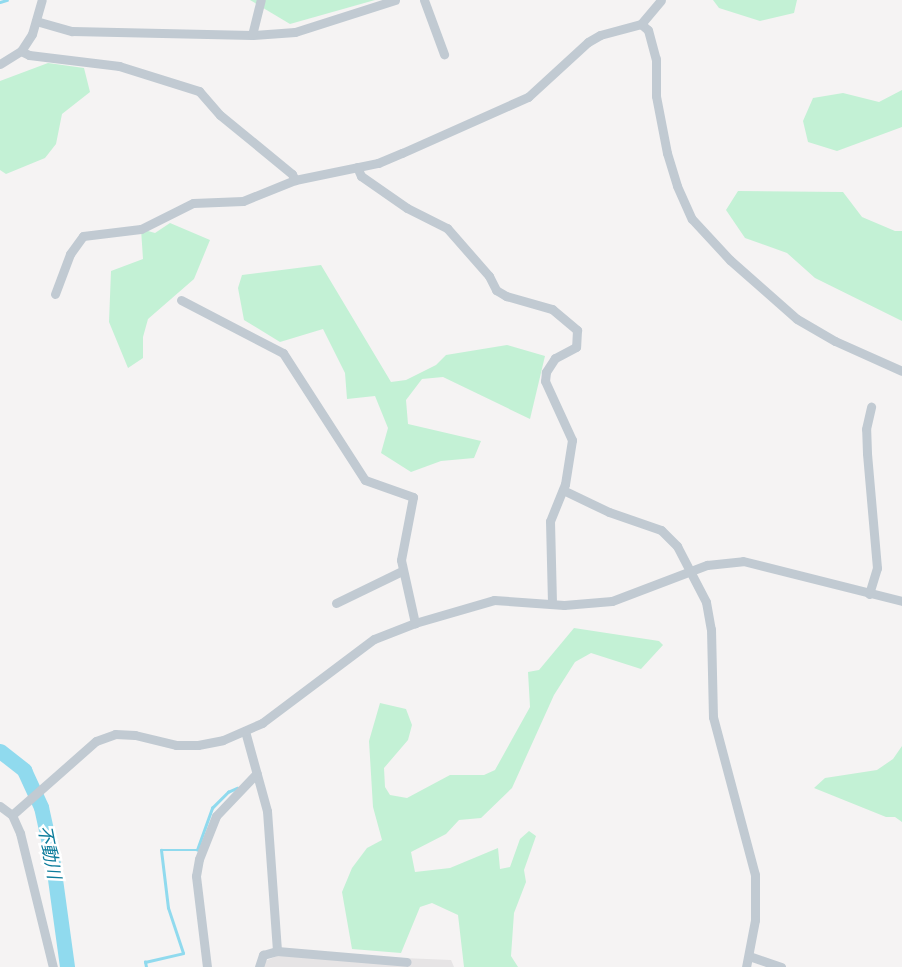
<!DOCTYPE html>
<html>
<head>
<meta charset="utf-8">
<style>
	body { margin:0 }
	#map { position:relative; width:902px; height:967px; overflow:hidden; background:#f5f3f3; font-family:"Exo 2","Noto Sans JP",sans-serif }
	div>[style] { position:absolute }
	.education>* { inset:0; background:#e6e4e5 }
	.green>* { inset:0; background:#c3f1d5 }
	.stream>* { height:2.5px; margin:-1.25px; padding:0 1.25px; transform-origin:1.25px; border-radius:1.25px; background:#90daee }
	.river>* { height:15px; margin:-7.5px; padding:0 7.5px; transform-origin:7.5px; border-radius:7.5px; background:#90daee }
	.minor>* { height:9px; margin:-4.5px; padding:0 4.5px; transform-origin:4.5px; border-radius:4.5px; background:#c1cad2 }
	span { translate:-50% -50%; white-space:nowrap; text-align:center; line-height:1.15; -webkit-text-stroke:5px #fff; paint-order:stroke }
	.water-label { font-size:18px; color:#0c7c9b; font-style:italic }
</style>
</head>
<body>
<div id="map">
	<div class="education">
		<i style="clip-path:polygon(284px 953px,451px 960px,454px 967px,262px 967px,265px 961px)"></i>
	</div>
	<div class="green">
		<i style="clip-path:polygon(250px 0,375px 0,290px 24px)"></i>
		<i style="clip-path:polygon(713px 0,797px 0,794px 13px,760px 21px,719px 8px)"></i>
		<i style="clip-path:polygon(48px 63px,84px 68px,90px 92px,62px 114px,56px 144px,45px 158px,6px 174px,0 170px,0 81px)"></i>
		<i style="clip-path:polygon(902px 90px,902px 127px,837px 151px,808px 142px,803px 121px,813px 98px,843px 93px,879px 102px)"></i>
		<i style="clip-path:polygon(738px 191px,843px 192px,862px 217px,895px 231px,902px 231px,902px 321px,815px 278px,787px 253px,745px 238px,726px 210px)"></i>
		<i style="clip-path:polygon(170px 223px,210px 240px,194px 279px,148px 319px,143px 337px,143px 358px,128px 368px,109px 322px,111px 271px,143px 259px,141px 229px,155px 233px)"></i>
		<i style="clip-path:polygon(321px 265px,391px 382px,406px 380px,436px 365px,446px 355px,507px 345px,545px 356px,530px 419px,443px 377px,422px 379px,406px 400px,408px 424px,481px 441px,474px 458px,441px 461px,411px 472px,381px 453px,388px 428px,375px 396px,347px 399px,345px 373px,323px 329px,280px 342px,244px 320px,238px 288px,242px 275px)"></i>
		<i style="clip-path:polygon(574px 628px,659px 641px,663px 645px,641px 669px,591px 653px,575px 662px,554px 695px,512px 788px,481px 818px,459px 820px,446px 834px,411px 852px,415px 872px,450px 868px,498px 848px,500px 869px,510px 867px,520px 839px,529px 831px,536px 836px,524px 870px,526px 882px,514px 913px,511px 956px,518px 967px,464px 967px,458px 915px,432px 903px,420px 907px,401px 953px,352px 949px,342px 892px,352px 868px,367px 848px,382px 840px,373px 807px,369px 741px,380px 703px,406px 709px,412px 725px,408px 740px,384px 768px,385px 787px,390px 795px,407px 798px,450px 775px,484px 775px,495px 770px,530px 707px,528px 672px,539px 670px)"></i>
		<i style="clip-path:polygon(902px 746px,902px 822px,895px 817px,886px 817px,814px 788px,825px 778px,877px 770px,893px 759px)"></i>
	</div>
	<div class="stream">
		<i style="left:0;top:2px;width:7px;rotate:-16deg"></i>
		<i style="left:146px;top:967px;width:5px;rotate:-101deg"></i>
		<i style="left:145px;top:962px;width:39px;rotate:-13deg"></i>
		<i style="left:183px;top:953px;width:47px;rotate:-108.4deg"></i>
		<i style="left:168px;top:908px;width:58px;rotate:-96.9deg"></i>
		<i style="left:161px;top:850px;width:36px"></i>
		<i style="left:197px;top:850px;width:45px;rotate:-70.3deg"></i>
		<i style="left:212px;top:808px;width:23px;rotate:-45deg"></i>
		<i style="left:228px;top:792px;width:10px;rotate:-24deg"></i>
	</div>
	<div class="river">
		<i style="left:0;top:751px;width:31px;rotate:38deg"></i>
		<i style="left:24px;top:770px;width:41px;rotate:65.3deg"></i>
		<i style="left:41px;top:807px;width:51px;rotate:77.6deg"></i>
		<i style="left:52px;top:857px;width:111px;rotate:82.2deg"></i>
	</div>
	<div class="minor">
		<i style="left:424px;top:0;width:58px;rotate:69.7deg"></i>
		<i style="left:36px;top:21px;width:37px;rotate:16deg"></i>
		<i style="left:72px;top:31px;width:180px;rotate:1.3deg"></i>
		<i style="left:252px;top:35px;width:43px;rotate:-4deg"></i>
		<i style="left:295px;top:32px;width:105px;rotate:-17.7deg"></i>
		<i style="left:641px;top:24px;width:9px;rotate:41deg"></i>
		<i style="left:648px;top:30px;width:30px;rotate:75deg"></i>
		<i style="left:656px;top:59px;width:37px;rotate:90deg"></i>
		<i style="left:656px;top:96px;width:58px;rotate:79.1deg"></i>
		<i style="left:667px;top:153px;width:34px;rotate:73deg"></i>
		<i style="left:677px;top:186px;width:36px;rotate:66deg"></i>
		<i style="left:692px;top:219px;width:56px;rotate:47.2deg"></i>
		<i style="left:730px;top:260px;width:89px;rotate:41.4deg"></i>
		<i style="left:797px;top:319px;width:44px;rotate:30.1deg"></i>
		<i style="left:835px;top:341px;width:73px;rotate:24.1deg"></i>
		<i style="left:252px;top:35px;width:36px;rotate:-76deg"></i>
		<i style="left:21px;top:51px;width:9px;rotate:27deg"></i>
		<i style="left:29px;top:55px;width:91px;rotate:7deg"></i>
		<i style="left:119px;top:66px;width:84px;rotate:17.4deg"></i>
		<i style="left:199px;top:91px;width:32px;rotate:49deg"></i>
		<i style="left:220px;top:115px;width:93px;rotate:39.3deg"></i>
		<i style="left:292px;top:174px;width:7px;rotate:63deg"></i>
		<i style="left:0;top:64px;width:25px;rotate:-32deg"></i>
		<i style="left:21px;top:51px;width:20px;rotate:-57deg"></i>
		<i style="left:32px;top:34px;width:35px;rotate:-74deg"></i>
		<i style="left:357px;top:167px;width:10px;rotate:66deg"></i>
		<i style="left:361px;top:176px;width:56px;rotate:34.8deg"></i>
		<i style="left:407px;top:208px;width:45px;rotate:26.6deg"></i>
		<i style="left:447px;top:228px;width:64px;rotate:48.8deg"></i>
		<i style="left:489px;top:276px;width:16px;rotate:63deg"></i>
		<i style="left:496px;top:290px;width:12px;rotate:31deg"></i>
		<i style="left:506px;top:296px;width:48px;rotate:15.8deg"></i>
		<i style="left:552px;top:309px;width:33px;rotate:40deg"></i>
		<i style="left:577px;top:330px;width:17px;rotate:93deg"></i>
		<i style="left:576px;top:347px;width:24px;rotate:152deg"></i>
		<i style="left:555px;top:358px;width:17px;rotate:123deg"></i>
		<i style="left:546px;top:372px;width:9px;rotate:96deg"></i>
		<i style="left:545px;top:381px;width:65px;rotate:65.4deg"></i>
		<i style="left:572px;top:440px;width:45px;rotate:99deg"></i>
		<i style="left:565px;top:484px;width:40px;rotate:112deg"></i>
		<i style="left:550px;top:521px;width:82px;rotate:88.6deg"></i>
		<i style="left:55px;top:294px;width:43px;rotate:-69.4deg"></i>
		<i style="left:70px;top:254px;width:22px;rotate:-54deg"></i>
		<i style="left:83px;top:236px;width:58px;rotate:-6.9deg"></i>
		<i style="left:141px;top:229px;width:58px;rotate:-26.6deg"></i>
		<i style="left:193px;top:203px;width:50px;rotate:-2.3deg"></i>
		<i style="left:243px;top:201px;width:56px;rotate:-22deg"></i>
		<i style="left:295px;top:180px;width:85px;rotate:-11.6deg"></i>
		<i style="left:378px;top:163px;width:26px;rotate:-23deg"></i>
		<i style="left:402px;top:153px;width:138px;rotate:-24deg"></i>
		<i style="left:528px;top:97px;width:81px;rotate:-42.5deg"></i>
		<i style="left:588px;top:42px;width:14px;rotate:-30deg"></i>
		<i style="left:600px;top:35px;width:42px;rotate:-15deg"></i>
		<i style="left:641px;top:24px;width:31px;rotate:-50deg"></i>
		<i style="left:181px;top:300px;width:115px;rotate:27.5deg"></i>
		<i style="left:283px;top:353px;width:151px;rotate:57.2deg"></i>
		<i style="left:365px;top:480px;width:51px;rotate:19.5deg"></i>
		<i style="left:413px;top:497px;width:64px;rotate:100.8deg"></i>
		<i style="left:401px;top:560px;width:65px;rotate:77.5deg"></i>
		<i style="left:563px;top:490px;width:51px;rotate:25.6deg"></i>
		<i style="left:609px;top:512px;width:55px;rotate:19.1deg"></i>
		<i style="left:661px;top:530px;width:23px;rotate:45deg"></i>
		<i style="left:677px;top:546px;width:63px;rotate:62.6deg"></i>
		<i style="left:706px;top:602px;width:27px;rotate:80deg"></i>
		<i style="left:711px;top:629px;width:88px;rotate:88.7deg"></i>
		<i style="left:713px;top:717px;width:163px;rotate:75.1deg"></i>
		<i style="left:755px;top:875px;width:45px;rotate:90deg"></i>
		<i style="left:755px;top:920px;width:48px;rotate:100.8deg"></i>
		<i style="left:869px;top:594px;width:27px;rotate:-73deg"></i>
		<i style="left:877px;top:568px;width:115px;rotate:-95deg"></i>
		<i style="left:867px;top:453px;width:24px;rotate:-92deg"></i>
		<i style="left:866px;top:429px;width:23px;rotate:-77deg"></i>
		<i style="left:336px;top:603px;width:73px;rotate:-25.9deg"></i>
		<i style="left:245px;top:731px;width:83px;rotate:74.6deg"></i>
		<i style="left:267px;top:811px;width:140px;rotate:85.9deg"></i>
		<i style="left:0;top:806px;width:15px;rotate:37deg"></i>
		<i style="left:12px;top:815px;width:20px;rotate:66deg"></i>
		<i style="left:20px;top:833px;width:138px;rotate:76.2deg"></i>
		<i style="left:12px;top:815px;width:112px;rotate:-41.4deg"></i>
		<i style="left:96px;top:741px;width:20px;rotate:-20deg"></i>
		<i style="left:115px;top:734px;width:20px;rotate:3deg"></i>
		<i style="left:135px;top:735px;width:42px;rotate:13.7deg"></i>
		<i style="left:176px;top:745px;width:22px"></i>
		<i style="left:198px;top:745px;width:25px;rotate:-11deg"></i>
		<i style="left:223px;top:740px;width:43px;rotate:-23.6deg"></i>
		<i style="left:262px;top:723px;width:140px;rotate:-36.9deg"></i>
		<i style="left:374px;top:639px;width:44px;rotate:-21.3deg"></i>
		<i style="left:415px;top:623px;width:82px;rotate:-16.2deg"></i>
		<i style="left:494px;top:600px;width:70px;rotate:4.1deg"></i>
		<i style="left:564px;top:605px;width:48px;rotate:-4.8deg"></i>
		<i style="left:612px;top:601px;width:102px;rotate:-20.8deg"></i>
		<i style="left:707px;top:565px;width:36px;rotate:-6deg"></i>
		<i style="left:743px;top:561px;width:164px;rotate:14.1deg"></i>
		<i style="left:749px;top:956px;width:34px;rotate:19deg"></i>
		<i style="left:207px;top:967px;width:92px;rotate:-96.9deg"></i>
		<i style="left:196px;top:876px;width:17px;rotate:-80deg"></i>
		<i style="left:199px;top:859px;width:46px;rotate:-68.4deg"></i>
		<i style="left:216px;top:816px;width:59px;rotate:-46.4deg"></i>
		<i style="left:259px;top:967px;width:13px;rotate:-72deg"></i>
		<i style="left:263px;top:955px;width:15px;rotate:-16deg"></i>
		<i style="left:277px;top:951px;width:130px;rotate:4.8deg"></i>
	</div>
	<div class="water-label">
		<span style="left:50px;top:852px;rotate:79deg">不動川</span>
	</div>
</div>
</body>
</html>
